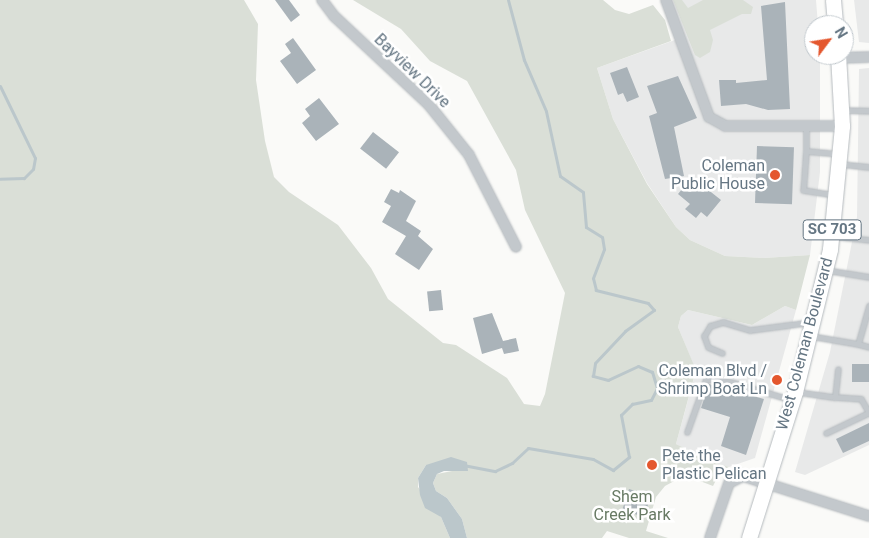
<!DOCTYPE html>
<html>
<head>
<meta charset="utf-8">
<style>
	body { margin:0 }
	#map { position:relative; width:869px; height:538px; overflow:hidden; background:#fafaf8; font-family:Roboto,sans-serif }
	div>[style] { position:absolute }
	.built>* { inset:0; background:#e8e9e9 }
	.green>* { inset:0; background:#dadfd7 }
	.water>* { inset:0; background:#bbc7cb }
	.stream>* { height:3px; margin:-1.5px; padding:0 1.5px; transform-origin:1.5px; border-radius:1.5px; background:#bbc7cb }
	.building>* { inset:0; background:#aab3b9; transform-origin:0 0 }
	.roads { filter:drop-shadow(0 0 1px #b5babe) drop-shadow(0 0 1px #b5babe) }
	.service>* { height:5px; margin:-2.5px; padding:0 2.5px; transform-origin:2.5px; border-radius:2.5px; background:#c3c8cc }
	.minor>* { height:10px; margin:-5px; padding:0 5px; transform-origin:5px; border-radius:5px; background:#c3c8cc }
	.primary>* { height:15px; margin:-7.5px; padding:0 7.5px; transform-origin:7.5px; border-radius:7.5px; background:#fff }
	.dots>* { width:14px; height:14px; translate:-50% -50%; box-sizing:border-box; border:2px solid #fff; border-radius:50% }
	span { translate:-50% -50%; white-space:nowrap; text-align:center; line-height:1.15; -webkit-text-stroke:5px #fff; paint-order:stroke }
	.shield-label span { padding:1px 4px; background:#fff; border:1px solid; border-radius:4px; -webkit-text-stroke-width:0 }
	.shield-label { font-size:15px; color:#657683; font-weight:700 }
	.street-label { font-size:16px; color:#657683 }
	.poi-label { font-size:16px; color:#657683 }
	.right { translate:-100% -50%; text-align:right }
	.left { translate:0 -50%; text-align:left }
	.park-label { font-size:16px; color:#687a64 }
	.north { position:absolute; left:804px; top:15px; width:50px; height:50px; box-sizing:border-box; background:#fff; border:1px solid #c1c8cd; border-radius:50%; rotate:59deg; font-size:14px; font-weight:700; line-height:20px; text-align:center; color:#657683 }
	.north::after { content:''; display:block; margin:auto; width:18px; height:22px; background:#e4572e; clip-path:polygon(50% 0,100% 100%,50% 72%,0 100%) }
</style>
</head>
<body>
<div id="map">
	<div class="built">
		<i style="clip-path:polygon(662px 0,816px 0,818px 25px,814px 25px,814px 55px,820px 55px,820px 172px,810px 255px,764px 258px,725px 256px,690px 240px,676px 227px,647px 183px,613px 119px,597px 68px,675px 40px)"></i>
		<i style="clip-path:polygon(854px 0,869px 0,869px 43px,859px 42px)"></i>
		<i style="clip-path:polygon(869px 68px,869px 445px,805px 475px,795px 472px,830px 352px,857px 217px,859px 69px)"></i>
		<i style="clip-path:polygon(785px 306px,796px 310px,755px 458px,729px 467px,713px 463px,676px 444px,696px 371px,678px 327px,681px 316px,688px 310px,752px 325px)"></i>
	</div>
	<div class="green">
		<i style="clip-path:polygon(0 0,244px 0,258px 24px,256px 80px,265px 141px,274px 177px,289px 192px,338px 225px,371px 268px,388px 299px,443px 343px,456px 345px,507px 378px,524px 404px,540px 406px,545px 394px,565px 293px,525px 210px,516px 170px,467px 81px,430px 61px,401px 29px,353px 0,603px 0,615px 10px,629px 14px,653px 5px,665px 20px,671px 41px,597px 68px,613px 119px,647px 184px,676px 227px,690px 240px,725px 256px,764px 258px,810px 255px,796px 310px,785px 306px,752px 325px,688px 310px,681px 316px,678px 327px,696px 370px,676px 444px,713px 462px,729px 467px,720px 472px,713px 486px,692px 478px,678px 479px,665px 486px,656px 497px,646px 531px,668px 538px,629px 538px,607px 531px,602px 538px,467px 538px,462px 519px,447px 498px,436px 491px,433px 483px,437px 474px,457px 470px,426px 465px,418px 478px,418px 487px,441px 517px,450px 538px,0 538px)"></i>
		<i style="clip-path:polygon(673px 0,682px 0,688px 8px,703px 0,743px 0,753px 7px,751px 14px,742px 14px,710px 30px,713px 40px,710px 52px,700px 58px,695px 55px)"></i>
	</div>
	<div class="water">
		<i style="clip-path:polygon(451px 457px,467px 462px,468px 471px,444px 471px,437px 474px,433px 483px,436px 491px,447px 498px,462px 519px,467px 538px,450px 538px,441px 517px,425px 508px,420px 495px,418px 478px,426px 465px)"></i>
	</div>
	<div class="stream">
		<i style="left:0;top:86px;width:80px;rotate:64.1deg"></i>
		<i style="left:35px;top:158px;width:11px;rotate:100deg"></i>
		<i style="left:33px;top:169px;width:13px;rotate:135deg"></i>
		<i style="left:24px;top:178px;width:24px;rotate:178deg"></i>
		<i style="left:463px;top:465px;width:33px;rotate:11deg"></i>
		<i style="left:495px;top:471px;width:19px;rotate:-25deg"></i>
		<i style="left:512px;top:463px;width:22px;rotate:-43deg"></i>
		<i style="left:528px;top:448px;width:66px;rotate:9.6deg"></i>
		<i style="left:593px;top:459px;width:23px;rotate:29deg"></i>
		<i style="left:613px;top:470px;width:21px;rotate:-39deg"></i>
		<i style="left:629px;top:457px;width:43px;rotate:-100.8deg"></i>
		<i style="left:621px;top:415px;width:16px;rotate:-45deg"></i>
		<i style="left:632px;top:404px;width:19px;rotate:-12deg"></i>
		<i style="left:651px;top:400px;width:13px;rotate:-63deg"></i>
		<i style="left:657px;top:388px;width:17px;rotate:-107deg"></i>
		<i style="left:652px;top:372px;width:15px;rotate:-157deg"></i>
		<i style="left:638px;top:366px;width:33px;rotate:155deg"></i>
		<i style="left:608px;top:380px;width:16px;rotate:-165deg"></i>
		<i style="left:593px;top:376px;width:13px;rotate:-81deg"></i>
		<i style="left:595px;top:363px;width:44px;rotate:-46.8deg"></i>
		<i style="left:625px;top:331px;width:36px;rotate:-36deg"></i>
		<i style="left:654px;top:310px;width:9px;rotate:-131deg"></i>
		<i style="left:648px;top:303px;width:54px;rotate:-166deg"></i>
		<i style="left:596px;top:290px;width:12px;rotate:-104deg"></i>
		<i style="left:593px;top:278px;width:31px;rotate:-69deg"></i>
		<i style="left:604px;top:249px;width:12px;rotate:-99deg"></i>
		<i style="left:602px;top:237px;width:19px;rotate:-148deg"></i>
		<i style="left:586px;top:227px;width:35px;rotate:-95deg"></i>
		<i style="left:583px;top:192px;width:28px;rotate:-145deg"></i>
		<i style="left:560px;top:176px;width:66px;rotate:-102.2deg"></i>
		<i style="left:546px;top:111px;width:56px;rotate:-113.3deg"></i>
		<i style="left:524px;top:60px;width:62px;rotate:-104.9deg"></i>
	</div>
	<div class="building">
		<i style="clip-path:polygon(275px 0,289px 0,300px 15px,291px 22px)"></i>
		<i style="clip-path:polygon(785px 2px,790px 109px,768px 110px,746px 104px,721px 106px,719px 80px,736px 80px,736px 83px,767px 80px,761px 6px)"></i>
		<i style="clip-path:polygon(293px 38px,316px 70px,297px 84px,280px 61px,291px 53px,285px 44px)"></i>
		<i style="clip-path:polygon(627px 67px,639px 97px,627px 102px,623px 93px,618px 95px,610px 73px)"></i>
		<i style="clip-path:polygon(678px 76px,697px 118px,674px 127px,684px 176px,665px 179px,649px 116px,657px 113px,647px 86px)"></i>
		<i style="clip-path:polygon(319px 98px,339px 124px,316px 141px,302px 123px,310px 116px,305px 109px)"></i>
		<i style="left:373px;top:132px;width:33px;height:21px;rotate:38deg"></i>
		<i style="left:757px;top:146px;width:37px;height:57px;rotate:2deg"></i>
		<i style="clip-path:polygon(692px 177px,721px 200px,707px 217px,701px 212px,696px 218px,685px 209px,690px 204px,678px 194px)"></i>
		<i style="clip-path:polygon(391px 189px,399px 193px,400px 190px,416px 201px,406px 221px,421px 231px,418px 236px,433px 249px,419px 270px,395px 254px,406px 236px,382px 222px,391px 206px,384px 202px)"></i>
		<i style="left:441px;top:290px;width:20px;height:14px;rotate:84deg"></i>
		<i style="clip-path:polygon(492px 313px,503px 341px,516px 338px,519px 351px,504px 354px,502px 348px,482px 354px,473px 318px)"></i>
		<i style="left:852px;top:364px;width:17px;height:18px"></i>
		<i style="clip-path:polygon(709px 384px,764px 399px,746px 455px,721px 446px,730px 417px,701px 408px)"></i>
		<i style="clip-path:polygon(869px 423px,869px 441px,843px 453px,836px 439px)"></i>
		<i style="left:629px;top:489px;width:23px;height:22px;rotate:18deg"></i>
	</div>
	<div class="roads">
		<div class="service">
			<i style="left:844px;top:110px;width:25px;rotate:2deg"></i>
			<i style="left:806px;top:126px;width:25px;rotate:90deg"></i>
			<i style="left:806px;top:151px;width:32px;rotate:5deg"></i>
			<i style="left:806px;top:151px;width:39px;rotate:94deg"></i>
			<i style="left:803px;top:190px;width:31px;rotate:9deg"></i>
			<i style="left:841px;top:164px;width:28px;rotate:6deg"></i>
			<i style="left:832px;top:236px;width:37px;rotate:6deg"></i>
			<i style="left:826px;top:270px;width:44px;rotate:9.2deg"></i>
			<i style="left:811px;top:336px;width:48px;rotate:9.7deg"></i>
			<i style="left:858px;top:344px;width:40px;rotate:-74deg"></i>
			<i style="left:858px;top:344px;width:11px;rotate:15deg"></i>
			<i style="left:722px;top:353px;width:15px;rotate:-157deg"></i>
			<i style="left:708px;top:347px;width:12px;rotate:-110deg"></i>
			<i style="left:704px;top:336px;width:12px;rotate:-59deg"></i>
			<i style="left:710px;top:326px;width:14px;rotate:-17deg"></i>
			<i style="left:723px;top:322px;width:28px;rotate:17deg"></i>
			<i style="left:750px;top:330px;width:62px;rotate:-7.5deg"></i>
			<i style="left:798px;top:392px;width:37px;rotate:8deg"></i>
			<i style="left:835px;top:397px;width:28px;rotate:-84deg"></i>
			<i style="left:835px;top:397px;width:26px;rotate:4deg"></i>
			<i style="left:861px;top:399px;width:16px;rotate:60deg"></i>
			<i style="left:687px;top:432px;width:56px;rotate:-70.3deg"></i>
			<i style="left:706px;top:379px;width:24px;rotate:7deg"></i>
			<i style="left:730px;top:382px;width:65px;rotate:16.2deg"></i>
			<i style="left:826px;top:433px;width:47px;rotate:-25.5deg"></i>
		</div>
		<div class="minor">
			<i style="left:322px;top:0;width:20px;rotate:53deg"></i>
			<i style="left:334px;top:16px;width:130px;rotate:43.1deg"></i>
			<i style="left:429px;top:105px;width:64px;rotate:51.3deg"></i>
			<i style="left:469px;top:155px;width:103px;rotate:62.9deg"></i>
			<i style="left:666px;top:0;width:125px;rotate:69.8deg"></i>
			<i style="left:709px;top:117px;width:18px;rotate:29deg"></i>
			<i style="left:725px;top:126px;width:117px"></i>
			<i style="left:838px;top:58px;width:31px;rotate:-2deg"></i>
			<i style="left:710px;top:538px;width:58px;rotate:-70.9deg"></i>
			<i style="left:729px;top:483px;width:16px;rotate:-27deg"></i>
			<i style="left:743px;top:476px;width:132px;rotate:17.6deg"></i>
		</div>
		<div class="primary">
			<i style="left:833px;top:0;width:25px;rotate:85deg"></i>
			<i style="left:749px;top:538px;width:153px;rotate:-72.5deg"></i>
			<i style="left:795px;top:392px;width:147px;rotate:-76.2deg"></i>
			<i style="left:830px;top:249px;width:124px;rotate:-84.4deg"></i>
			<i style="left:842px;top:126px;width:71px;rotate:-93.2deg"></i>
		</div>
	</div>
	<div class="dots">
		<i style="left:775px;top:175px;background:#e4572e"></i>
		<i style="left:777px;top:380px;background:#e4572e"></i>
		<i style="left:652px;top:465px;background:#e4572e"></i>
	</div>
	<div class="shield-label">
		<span style="left:832px;top:230px">SC 703</span>
	</div>
	<div class="street-label">
		<span style="left:412px;top:71px;rotate:44deg">Bayview Drive</span>
		<span style="left:805px;top:344px;rotate:-75deg">West Coleman Boulevard</span>
	</div>
	<div class="poi-label">
		<span class="right" style="left:765px;top:175px">Coleman<br>Public House</span>
		<span class="right" style="left:767px;top:380px">Coleman Blvd /<br>Shrimp Boat Ln</span>
		<span class="left" style="left:662px;top:465px">Pete the<br>Plastic Pelican</span>
	</div>
	<div class="park-label">
		<span style="left:632px;top:506px">Shem<br>Creek Park</span>
	</div>
	<div class="north">N</div>
</div>
</body>
</html>
